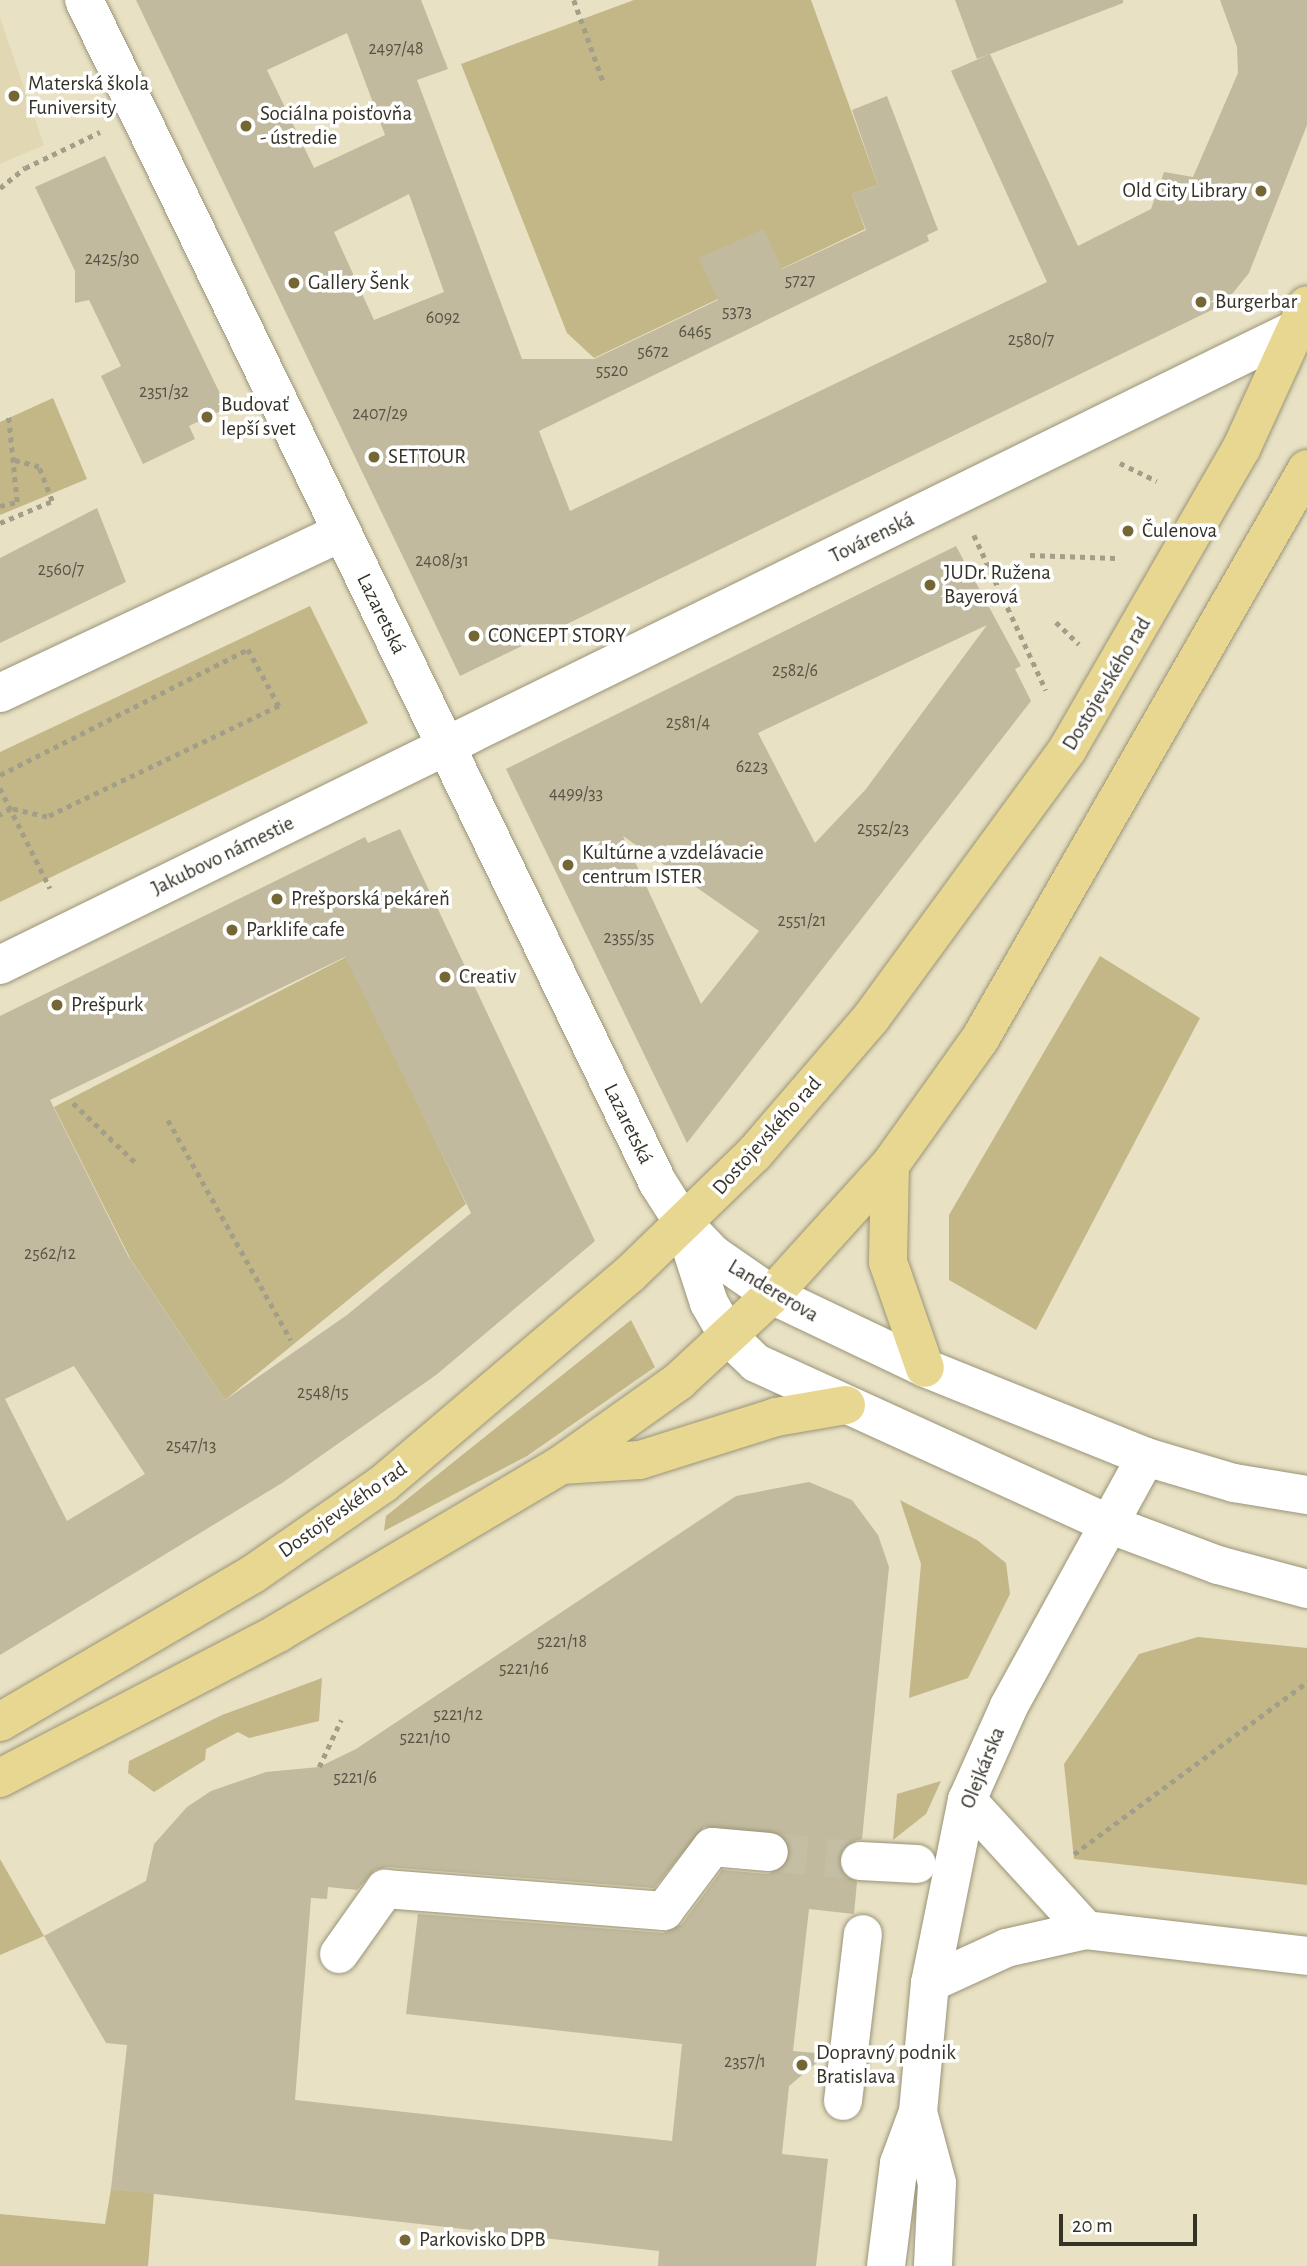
<!DOCTYPE html>
<html>
<head>
<meta charset="utf-8">
<style>
	body { margin:0 }
	#map { position:relative; width:1307px; height:2266px; overflow:hidden; background:#e8e1c4; font-family:"Alegreya Sans",sans-serif }
	div>[style] { position:absolute }
	.built>* { inset:0; background:#e1d8b3 }
	.green>* { inset:0; background:#c3b788 }
	.building>* { inset:0; background:#c1ba9e }
	.minor-tunnel>* { height:38px; margin-top:-19px; transform-origin:0; background:repeating-linear-gradient(90deg,#c4bea5 0 38px,transparent 0 57px) }
	.path>* { height:4.5px; margin-top:-2.25px; transform-origin:0; background:repeating-linear-gradient(90deg,#a39e88 0 5px,transparent 0 10px) }
	.roads { filter:drop-shadow(0 0 2px #9a9478) drop-shadow(0 0 2px #9a9478) }
	.minor>* { height:38px; margin:-19px; padding:0 19px; transform-origin:19px; border-radius:19px; background:#fff }
	.major>* { height:38px; margin:-19px; padding:0 19px; transform-origin:19px; border-radius:19px; background:#e8d791 }
	.dots>* { width:19px; height:19px; translate:-50% -50%; box-sizing:border-box; border:4px solid #fff; border-radius:50% }
	span { translate:-50% -50%; white-space:nowrap; text-align:center; line-height:1.15; -webkit-text-stroke:7px #fff; paint-order:stroke }
	.number-label { font-size:18px; color:#585445 }
	.number-label span { -webkit-text-stroke-width:0 }
	.poi-label { font-size:21px; color:#353227 }
	.left { translate:0 -50%; text-align:left }
	.right { translate:-100% -50%; text-align:right }
	.street-label { font-size:21px; color:#353227 }
	.scale { position:absolute; left:1059px; top:2214px; width:138px; height:32px; box-sizing:border-box; border:4px solid #353227; border-top:0; padding-left:9px; font-size:21px; line-height:24px; white-space:nowrap; color:#353227; -webkit-text-stroke:5px #fff; paint-order:stroke }
</style>
</head>
<body>
<div id="map">
	<div class="built">
		<i style="clip-path:polygon(0 18px,44px 145px,0 164px)"></i>
	</div>
	<div class="green">
		<i style="clip-path:polygon(634px 0,811px 0,878px 185px,852px 194px,865px 229px,594px 358px,567px 333px,461px 64px)"></i>
		<i style="clip-path:polygon(53px 398px,87px 479px,0 515px,0 422px)"></i>
		<i style="clip-path:polygon(310px 606px,368px 723px,0 902px,0 752px)"></i>
		<i style="clip-path:polygon(358px 951px,382px 1029px,466px 1204px,225px 1400px,131px 1260px,54px 1107px)"></i>
		<i style="clip-path:polygon(1100px 956px,1200px 1018px,1036px 1330px,949px 1280px,949px 1215px)"></i>
		<i style="clip-path:polygon(631px 1320px,655px 1367px,527px 1456px,384px 1531px,386px 1516px)"></i>
		<i style="clip-path:polygon(900px 1500px,977px 1540px,1006px 1563px,1010px 1594px,968px 1678px,909px 1698px,921px 1564px)"></i>
		<i style="clip-path:polygon(1198px 1637px,1307px 1648px,1307px 1885px,1074px 1859px,1064px 1764px,1139px 1654px)"></i>
		<i style="clip-path:polygon(322px 1678px,319px 1721px,249px 1738px,238px 1732px,206px 1749px,205px 1760px,154px 1792px,128px 1773px,129px 1761px,222px 1715px)"></i>
		<i style="clip-path:polygon(941px 1781px,926px 1814px,893px 1840px,897px 1794px)"></i>
		<i style="clip-path:polygon(0 1859px,44px 1936px,0 1955px)"></i>
		<i style="clip-path:polygon(111px 2189px,154px 2193px,148px 2266px,0 2266px,0 2214px,105px 2224px)"></i>
	</div>
	<div class="building">
		<i style="clip-path:polygon(evenodd,136px 0,421px 0,448px 69px,417px 80px,522px 359px,594px 359px,718px 300px,699px 258px,764px 229px,782px 269px,866px 230px,852px 194px,878px 185px,852px 110px,887px 96px,938px 230px,927px 235px,929px 241px,539px 431px,570px 511px,1047px 282px,951px 71px,990px 54px,1078px 246px,1151px 209px,1164px 172px,1193px 177px,1238px 73px,1237px 47px,1220px 0,1307px 0,1307px 125px,1249px 273px,1224px 304px,460px 676px,136px 0,347px 33px,385px 135px,314px 168px,267px 70px,347px 33px,136px 0,409px 194px,444px 292px,374px 320px,334px 232px,409px 194px)"></i>
		<i style="clip-path:polygon(955px 0,1123px 0,1123px 3px,977px 59px)"></i>
		<i style="clip-path:polygon(105px 156px,227px 408px,189px 426px,195px 439px,143px 464px,101px 376px,121px 366px,89px 300px,75px 303px,75px 271px,35px 187px)"></i>
		<i style="clip-path:polygon(97px 508px,126px 582px,0 643px,0 558px)"></i>
		<i style="clip-path:polygon(evenodd,956px 546px,1021px 666px,1015px 669px,1031px 701px,687px 1143px,506px 769px,956px 546px,987px 625px,866px 789px,815px 843px,758px 733px,987px 625px,956px 546px,623px 836px,759px 931px,701px 1004px,623px 836px)"></i>
		<i style="clip-path:polygon(evenodd,400px 829px,595px 1241px,436px 1375px,282px 1483px,0 1655px,0 1016px,365px 837px,368px 843px,400px 829px,345px 957px,471px 1213px,347px 1315px,225px 1400px,128px 1256px,50px 1100px,345px 957px,400px 829px,74px 1366px,145px 1474px,67px 1521px,5px 1399px,74px 1366px)"></i>
		<i style="clip-path:polygon(evenodd,809px 1482px,852px 1500px,878px 1535px,889px 1567px,862px 1839px,850px 1842px,838px 1859px,841px 1871px,857px 1882px,854px 1914px,809px 1909px,793px 2051px,827px 2054px,789px 2086px,782px 2154px,828px 2159px,816px 2266px,658px 2266px,659px 2251px,111px 2189px,127px 2045px,106px 2043px,44px 1936px,146px 1881px,154px 1844px,187px 1807px,211px 1791px,266px 1772px,319px 1767px,356px 1749px,736px 1496px,809px 1482px,704px 1827px,781px 1834px,789px 1843px,787px 1864px,768px 1874px,722px 1870px,682px 1924px,663px 1933px,418px 1914px,406px 2014px,682px 2044px,672px 2141px,295px 2100px,311px 1898px,327px 1899px,328px 1887px,357px 1890px,375px 1870px,387px 1867px,654px 1888px,704px 1827px)"></i>
	</div>
	<div class="minor-tunnel">
		<i style="left:769px;top:1852px;width:91px;rotate:5.6deg"></i>
	</div>
	<div class="path">
		<i style="left:574px;top:0;width:86px;rotate:70.3deg"></i>
		<i style="left:0;top:188px;width:32px;rotate:-39deg"></i>
		<i style="left:25px;top:168px;width:83px;rotate:-25.6deg"></i>
		<i style="left:1120px;top:463px;width:41px;rotate:25.9deg"></i>
		<i style="left:0;top:506px;width:17px;rotate:-13deg"></i>
		<i style="left:17px;top:502px;width:89px;rotate:-95.8deg"></i>
		<i style="left:0;top:523px;width:56px;rotate:-22.9deg"></i>
		<i style="left:52px;top:501px;width:36px;rotate:-111deg"></i>
		<i style="left:39px;top:467px;width:27px;rotate:-165deg"></i>
		<i style="left:974px;top:535px;width:171px;rotate:65.1deg"></i>
		<i style="left:1030px;top:555px;width:86px;rotate:2deg"></i>
		<i style="left:1056px;top:622px;width:32px;rotate:44deg"></i>
		<i style="left:0;top:775px;width:278px;rotate:-26.9deg"></i>
		<i style="left:248px;top:649px;width:65px;rotate:61.5deg"></i>
		<i style="left:279px;top:706px;width:257px;rotate:154.4deg"></i>
		<i style="left:47px;top:817px;width:37px;rotate:-167deg"></i>
		<i style="left:11px;top:809px;width:13px;rotate:151deg"></i>
		<i style="left:0;top:788px;width:112px;rotate:63.4deg"></i>
		<i style="left:73px;top:1103px;width:87px;rotate:43.6deg"></i>
		<i style="left:168px;top:1120px;width:252px;rotate:60.8deg"></i>
		<i style="left:319px;top:1767px;width:52px;rotate:-64.9deg"></i>
		<i style="left:1074px;top:1854px;width:290px;rotate:-36.4deg"></i>
	</div>
	<div class="roads">
		<div class="minor">
			<i style="left:84px;top:0;width:1315px;rotate:64.12deg"></i>
			<i style="left:658px;top:1183px;width:49px;rotate:57.6deg"></i>
			<i style="left:684px;top:1224px;width:42px;rotate:46deg"></i>
			<i style="left:713px;top:1254px;width:72px;rotate:34.8deg"></i>
			<i style="left:772px;top:1295px;width:170px;rotate:25.5deg"></i>
			<i style="left:925px;top:1368px;width:238px;rotate:21.9deg"></i>
			<i style="left:1146px;top:1457px;width:92px;rotate:16.5deg"></i>
			<i style="left:1234px;top:1483px;width:74px;rotate:9.3deg"></i>
			<i style="left:0;top:693px;width:378px;rotate:-25.2deg"></i>
			<i style="left:0;top:965px;width:1446px;rotate:-26.14deg"></i>
			<i style="left:684px;top:1226px;width:81px;rotate:72deg"></i>
			<i style="left:709px;top:1303px;width:39px;rotate:60deg"></i>
			<i style="left:729px;top:1337px;width:37px;rotate:44deg"></i>
			<i style="left:756px;top:1363px;width:390px;rotate:24.5deg"></i>
			<i style="left:1111px;top:1525px;width:114px;rotate:20.5deg"></i>
			<i style="left:1218px;top:1565px;width:92px;rotate:15.1deg"></i>
			<i style="left:967px;top:1800px;width:176px;rotate:47.5deg"></i>
			<i style="left:860px;top:1861px;width:57px;rotate:3deg"></i>
			<i style="left:339px;top:1954px;width:80px;rotate:-54.7deg"></i>
			<i style="left:385px;top:1889px;width:280px;rotate:4.5deg"></i>
			<i style="left:664px;top:1911px;width:80px;rotate:-53.1deg"></i>
			<i style="left:712px;top:1847px;width:57px;rotate:5deg"></i>
			<i style="left:930px;top:1983px;width:84px;rotate:-24.7deg"></i>
			<i style="left:1006px;top:1948px;width:82px;rotate:-12.7deg"></i>
			<i style="left:1086px;top:1930px;width:223px;rotate:6.7deg"></i>
			<i style="left:843px;top:2101px;width:168px;rotate:-83.2deg"></i>
			<i style="left:918px;top:2112px;width:73px;rotate:75deg"></i>
			<i style="left:937px;top:2183px;width:83px;rotate:92.8deg"></i>
			<i style="left:886px;top:2266px;width:104px;rotate:-82.8deg"></i>
			<i style="left:899px;top:2163px;width:54px;rotate:-69.6deg"></i>
			<i style="left:918px;top:2112px;width:130px;rotate:-84.7deg"></i>
			<i style="left:930px;top:1983px;width:187px;rotate:-78.6deg"></i>
			<i style="left:967px;top:1800px;width:103px;rotate:-65.9deg"></i>
			<i style="left:1009px;top:1706px;width:284px;rotate:-61.2deg"></i>
		</div>
		<div class="major">
			<i style="left:890px;top:1165px;width:97px;rotate:91.2deg"></i>
			<i style="left:888px;top:1262px;width:112px;rotate:70.8deg"></i>
			<i style="left:561px;top:1465px;width:79px;rotate:-3.6deg"></i>
			<i style="left:640px;top:1460px;width:143px;rotate:-17.5deg"></i>
			<i style="left:776px;top:1417px;width:71px;rotate:-9.7deg"></i>
			<i style="left:0;top:1722px;width:293px;rotate:-30.3deg"></i>
			<i style="left:253px;top:1574px;width:158px;rotate:-34.7deg"></i>
			<i style="left:383px;top:1484px;width:324px;rotate:-40.4deg"></i>
			<i style="left:630px;top:1274px;width:173px;rotate:-44.1deg"></i>
			<i style="left:754px;top:1154px;width:179px;rotate:-49.3deg"></i>
			<i style="left:871px;top:1018px;width:332px;rotate:-53.8deg"></i>
			<i style="left:1067px;top:750px;width:348px;rotate:-60deg"></i>
			<i style="left:1241px;top:449px;width:158px;rotate:-65.4deg"></i>
			<i style="left:0;top:1778px;width:314px;rotate:-27.5deg"></i>
			<i style="left:278px;top:1633px;width:329px;rotate:-30.7deg"></i>
			<i style="left:561px;top:1465px;width:145px;rotate:-35.4deg"></i>
			<i style="left:679px;top:1381px;width:127px;rotate:-42.8deg"></i>
			<i style="left:772px;top:1295px;width:176px;rotate:-47.8deg"></i>
			<i style="left:890px;top:1165px;width:155px;rotate:-54.5deg"></i>
			<i style="left:980px;top:1039px;width:657px;rotate:-60.16deg"></i>
		</div>
	</div>
	<div class="dots">
		<i style="left:14px;top:96px;background:#746734"></i>
		<i style="left:246px;top:126px;background:#746734"></i>
		<i style="left:1261px;top:191px;background:#746734"></i>
		<i style="left:294px;top:283px;background:#746734"></i>
		<i style="left:1201px;top:302px;background:#746734"></i>
		<i style="left:207px;top:417px;background:#746734"></i>
		<i style="left:374px;top:457px;background:#746734"></i>
		<i style="left:1128px;top:531px;background:#746734"></i>
		<i style="left:930px;top:585px;background:#746734"></i>
		<i style="left:474px;top:636px;background:#746734"></i>
		<i style="left:568px;top:865px;background:#746734"></i>
		<i style="left:277px;top:899px;background:#746734"></i>
		<i style="left:232px;top:930px;background:#746734"></i>
		<i style="left:445px;top:977px;background:#746734"></i>
		<i style="left:57px;top:1005px;background:#746734"></i>
		<i style="left:802px;top:2065px;background:#746734"></i>
		<i style="left:405px;top:2240px;background:#746734"></i>
	</div>
	<div class="number-label">
		<span style="left:396px;top:49px">2497/48</span>
		<span style="left:112px;top:259px">2425/30</span>
		<span style="left:800px;top:281px">5727</span>
		<span style="left:737px;top:312px">5373</span>
		<span style="left:443px;top:318px">6092</span>
		<span style="left:695px;top:332px">6465</span>
		<span style="left:1031px;top:340px">2580/7</span>
		<span style="left:653px;top:352px">5672</span>
		<span style="left:612px;top:371px">5520</span>
		<span style="left:164px;top:392px">2351/32</span>
		<span style="left:380px;top:414px">2407/29</span>
		<span style="left:442px;top:561px">2408/31</span>
		<span style="left:61px;top:570px">2560/7</span>
		<span style="left:795px;top:671px">2582/6</span>
		<span style="left:688px;top:723px">2581/4</span>
		<span style="left:752px;top:767px">6223</span>
		<span style="left:576px;top:794px">4499/33</span>
		<span style="left:883px;top:829px">2552/23</span>
		<span style="left:802px;top:921px">2551/21</span>
		<span style="left:629px;top:938px">2355/35</span>
		<span style="left:50px;top:1254px">2562/12</span>
		<span style="left:323px;top:1393px">2548/15</span>
		<span style="left:191px;top:1446px">2547/13</span>
		<span style="left:562px;top:1642px">5221/18</span>
		<span style="left:524px;top:1669px">5221/16</span>
		<span style="left:458px;top:1715px">5221/12</span>
		<span style="left:425px;top:1738px">5221/10</span>
		<span style="left:355px;top:1778px">5221/6</span>
		<span style="left:745px;top:2062px">2357/1</span>
	</div>
	<div class="poi-label">
		<span class="left" style="left:28px;top:96px">Materská škola<br>Funiversity</span>
		<span class="left" style="left:260px;top:126px">Sociálna poisťovňa<br>- ústredie</span>
		<span class="right" style="left:1247px;top:191px">Old City Library</span>
		<span class="left" style="left:308px;top:283px">Gallery Šenk</span>
		<span class="left" style="left:1215px;top:302px">Burgerbar</span>
		<span class="left" style="left:221px;top:417px">Budovať<br>lepší svet</span>
		<span class="left" style="left:388px;top:457px">SETTOUR</span>
		<span class="left" style="left:1142px;top:531px">Čulenova</span>
		<span class="left" style="left:944px;top:585px">JUDr. Ružena<br>Bayerová</span>
		<span class="left" style="left:488px;top:636px">CONCEPT STORY</span>
		<span class="left" style="left:582px;top:865px">Kultúrne a vzdelávacie<br>centrum ISTER</span>
		<span class="left" style="left:291px;top:899px">Prešporská pekáreň</span>
		<span class="left" style="left:246px;top:930px">Parklife cafe</span>
		<span class="left" style="left:459px;top:977px">Creativ</span>
		<span class="left" style="left:71px;top:1005px">Prešpurk</span>
		<span class="left" style="left:816px;top:2065px">Dopravný podnik<br>Bratislava</span>
		<span class="left" style="left:419px;top:2240px">Parkovisko DPB</span>
	</div>
	<div class="street-label">
		<span style="left:872px;top:538px;rotate:-26deg">Továrenská</span>
		<span style="left:381px;top:614px;rotate:64deg">Lazaretská</span>
		<span style="left:1107px;top:684px;rotate:-59deg">Dostojevského rad</span>
		<span style="left:223px;top:856px;rotate:-26deg">Jakubovo námestie</span>
		<span style="left:628px;top:1124px;rotate:64deg">Lazaretská</span>
		<span style="left:767px;top:1136px;rotate:-48deg">Dostojevského rad</span>
		<span style="left:773px;top:1291px;rotate:31deg">Landererova</span>
		<span style="left:343px;top:1510px;rotate:-35deg">Dostojevského rad</span>
		<span style="left:983px;top:1768px;rotate:-68deg">Olejkárska</span>
	</div>
	<div class="scale">20 m</div>
</div>
</body>
</html>
